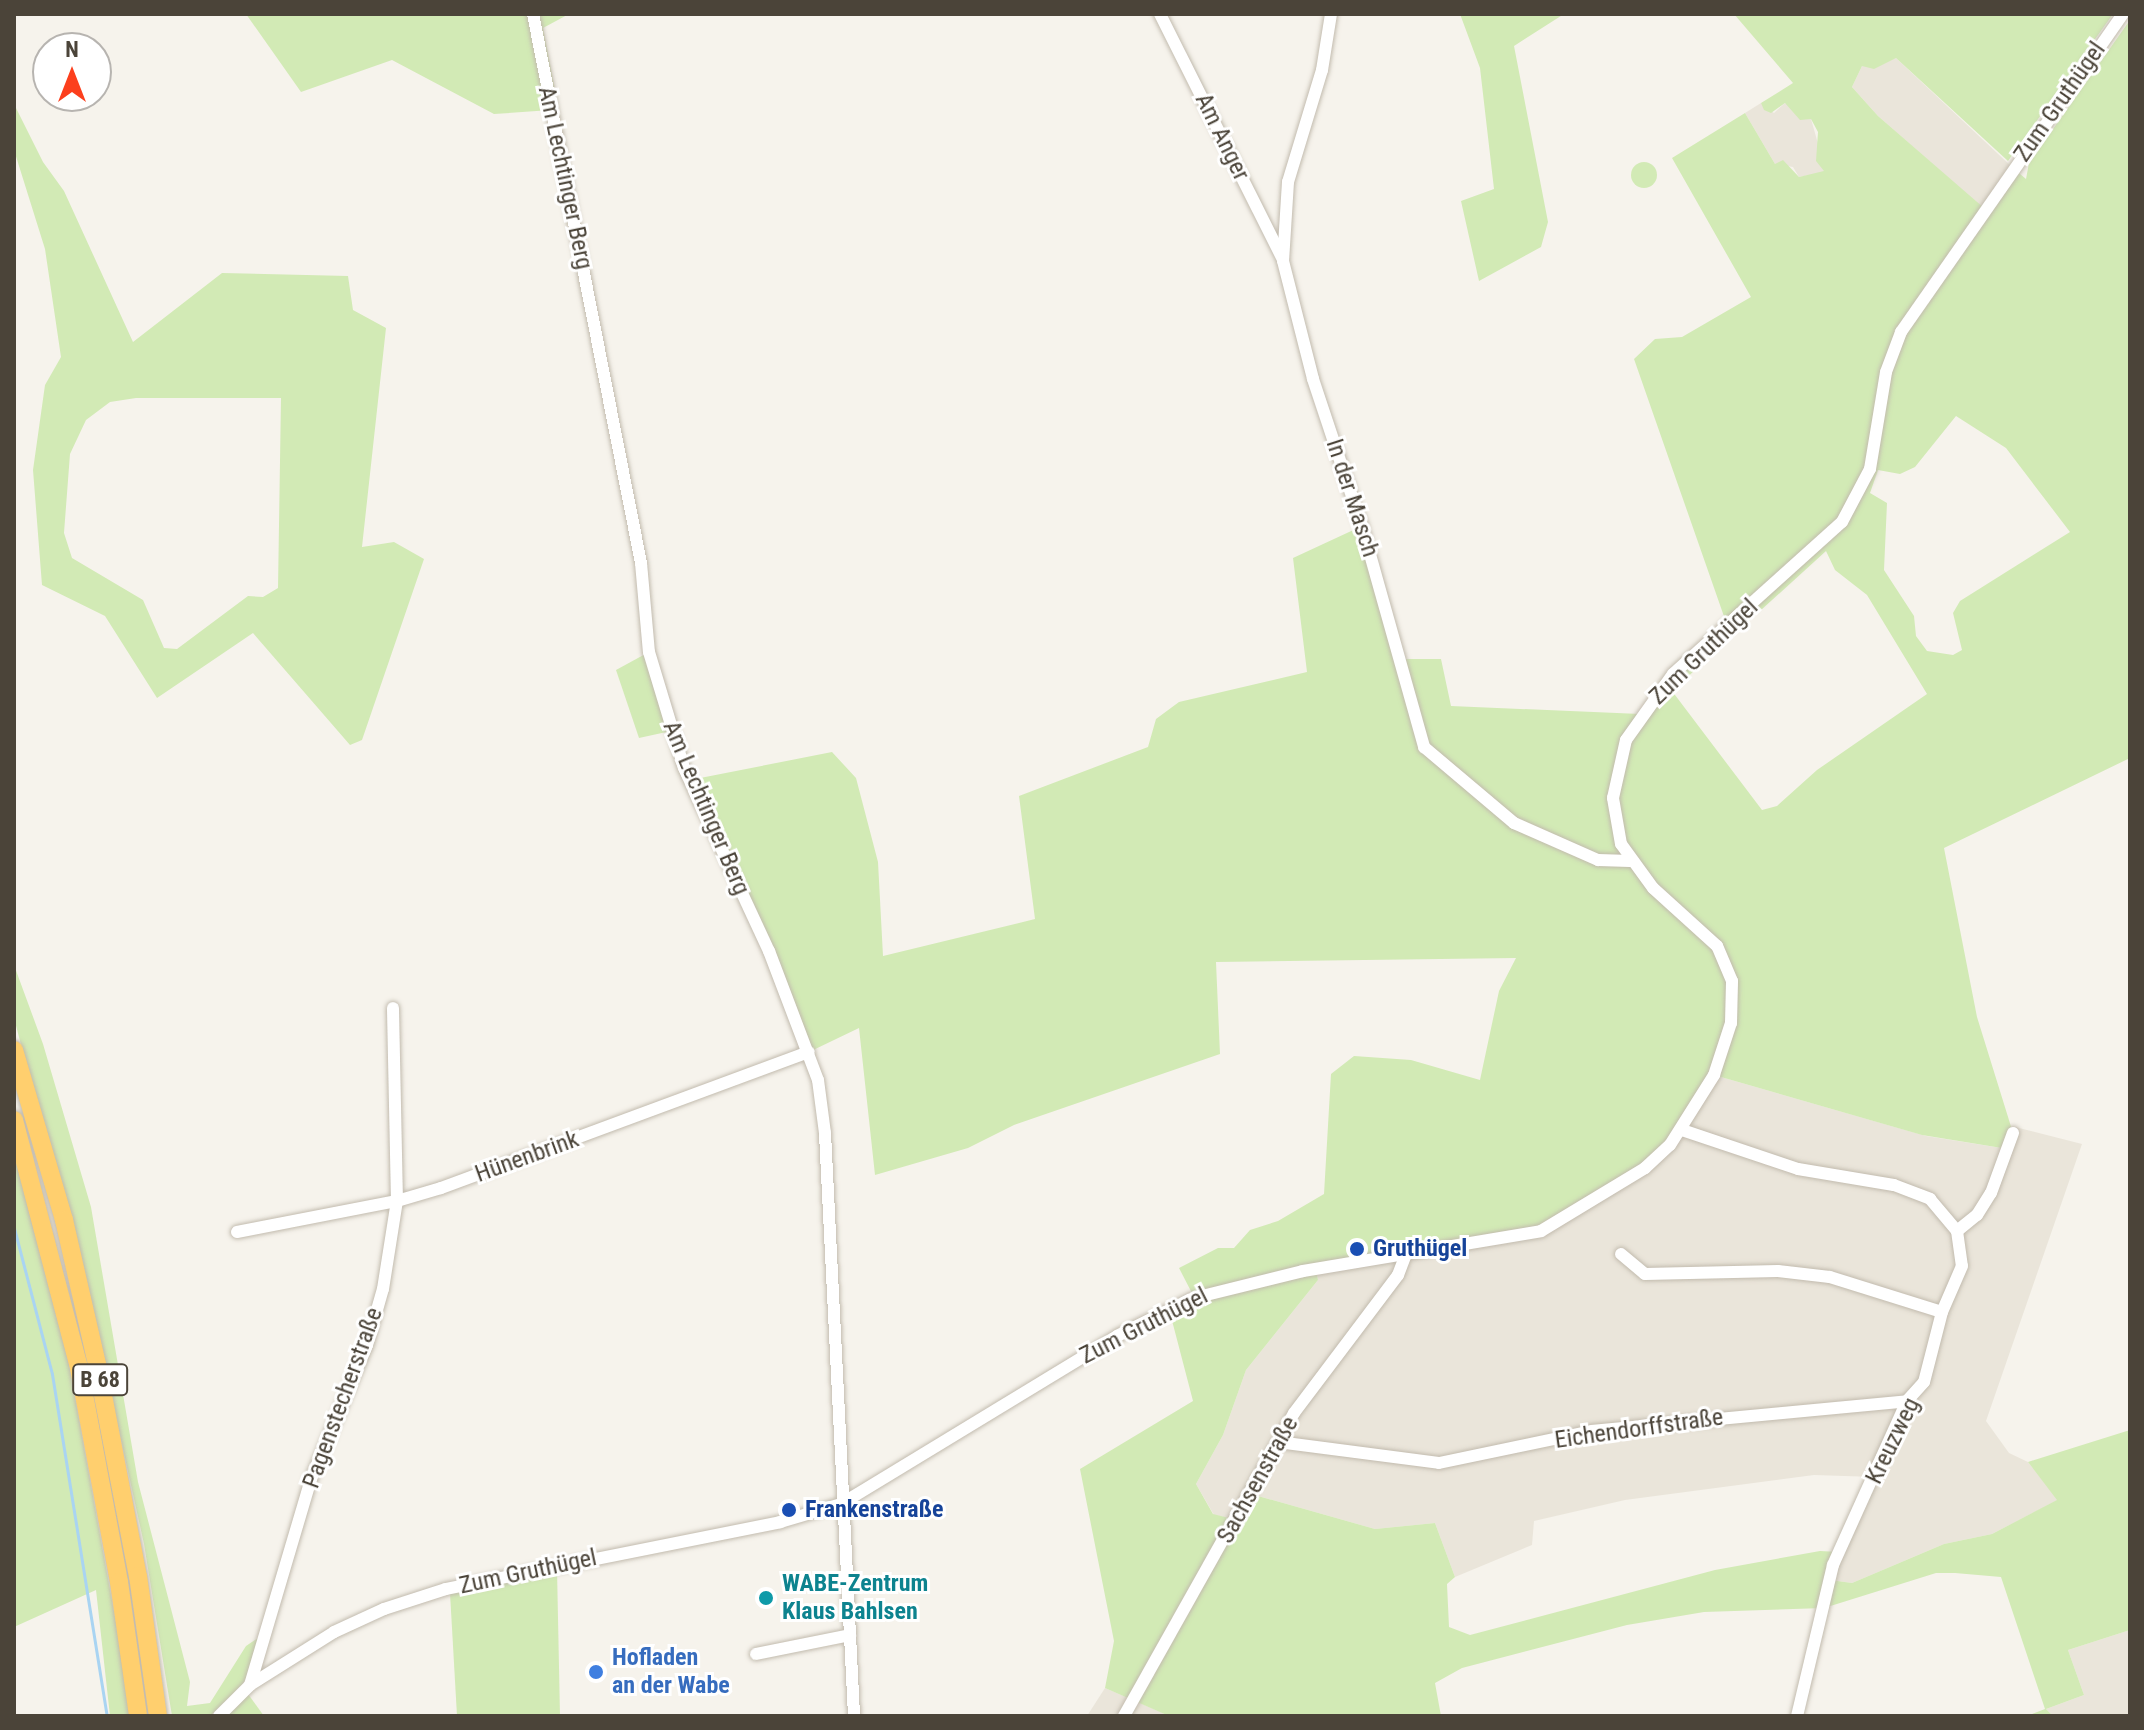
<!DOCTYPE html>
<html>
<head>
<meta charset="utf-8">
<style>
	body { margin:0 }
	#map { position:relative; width:2144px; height:1730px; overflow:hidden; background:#f6f3ec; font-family:"Roboto Condensed",sans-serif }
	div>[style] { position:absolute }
	.residential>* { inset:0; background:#eae5da }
	.green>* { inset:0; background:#d2eab5 }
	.round { border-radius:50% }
	.stream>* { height:3px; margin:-1.5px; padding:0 1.5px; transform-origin:1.5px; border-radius:1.5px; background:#a9d4f2 }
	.roads { filter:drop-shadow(0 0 2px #c2bbae) drop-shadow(0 0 2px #c2bbae) }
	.minor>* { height:12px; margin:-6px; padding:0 6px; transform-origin:6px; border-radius:6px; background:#fff }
	.highway>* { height:18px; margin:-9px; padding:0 9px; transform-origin:9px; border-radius:9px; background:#ffcf6e }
	.dots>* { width:22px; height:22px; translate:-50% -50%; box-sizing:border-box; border:4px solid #fff; border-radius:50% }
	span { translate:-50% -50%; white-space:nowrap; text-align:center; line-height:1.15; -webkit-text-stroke:6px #fff; paint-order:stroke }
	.shield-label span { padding:2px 6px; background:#fff; border:2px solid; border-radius:6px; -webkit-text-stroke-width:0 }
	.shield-label { font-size:22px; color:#4b4439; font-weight:700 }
	.street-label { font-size:24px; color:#4b4439 }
	.transit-label { font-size:24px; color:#164399; font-weight:700 }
	.left { translate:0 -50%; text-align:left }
	.culture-label { font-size:24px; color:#0d838f; font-weight:700 }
	.shop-label { font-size:24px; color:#366cbe; font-weight:700 }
	.frame { position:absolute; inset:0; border:16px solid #4b4439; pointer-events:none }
	.north { position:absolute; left:32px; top:32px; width:80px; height:80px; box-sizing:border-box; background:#fff; border:2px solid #b7b4b0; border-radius:50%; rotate:0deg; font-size:22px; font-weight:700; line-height:32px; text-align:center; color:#4b4439 }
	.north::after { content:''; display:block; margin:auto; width:28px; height:36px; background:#fc3f1d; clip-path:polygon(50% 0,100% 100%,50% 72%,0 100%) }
</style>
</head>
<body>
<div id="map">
	<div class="residential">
		<i style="clip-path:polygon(1896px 58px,2013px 168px,1984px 209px,1878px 116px,1852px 87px,1862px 66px)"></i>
		<i style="clip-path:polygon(1761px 103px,1774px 113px,1785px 103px,1811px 119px,1826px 172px,1799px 177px,1793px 167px,1775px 164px,1745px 113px)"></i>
		<i style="clip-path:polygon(1714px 1075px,1926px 1136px,2008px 1149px,2015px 1127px,2082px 1144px,1986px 1421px,2009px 1453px,2028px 1462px,2058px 1500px,1992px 1534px,1944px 1544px,1852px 1583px,1830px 1580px,1875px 1477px,1814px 1475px,1625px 1500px,1534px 1521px,1532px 1545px,1455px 1577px,1435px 1523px,1375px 1529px,1251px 1494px,1238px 1520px,1214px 1515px,1196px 1484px,1223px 1435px,1246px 1370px,1318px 1280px,1316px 1269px)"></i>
		<i style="clip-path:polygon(2130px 1630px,2130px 1716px,2053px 1716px,2046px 1709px,2084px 1695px,2068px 1650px)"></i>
		<i style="clip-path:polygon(1105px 1688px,1170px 1716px,1087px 1716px)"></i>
	</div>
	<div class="green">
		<i style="clip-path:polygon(246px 14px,569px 14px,543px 28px,557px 100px,551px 110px,494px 114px,392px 60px,301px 92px)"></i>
		<i style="clip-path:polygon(1460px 14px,1564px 14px,1514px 46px,1548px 222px,1541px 247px,1479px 281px,1461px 201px,1494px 189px,1480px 68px)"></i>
		<i style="clip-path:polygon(evenodd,1734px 14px,2113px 14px,2008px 161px,1896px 58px,1874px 69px,1862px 66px,1852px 87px,1878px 116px,1984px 208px,2013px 168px,2026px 179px,2029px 163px,2130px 20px,2130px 758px,1944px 848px,1977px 1017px,2013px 1133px,2008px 1149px,1922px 1135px,1714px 1075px,1671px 1145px,1541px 1231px,1316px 1269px,1318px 1280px,1246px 1370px,1223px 1435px,1196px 1484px,1213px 1514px,1237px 1520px,1251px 1494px,1375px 1529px,1435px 1523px,1455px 1577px,1447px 1584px,1449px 1627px,1470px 1635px,1715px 1570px,1820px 1551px,1839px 1552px,1830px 1580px,1852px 1583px,1944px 1544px,1992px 1534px,2057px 1500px,2028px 1462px,2130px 1430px,2130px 1630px,2068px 1650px,2084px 1695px,2046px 1709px,2053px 1716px,2027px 1716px,2045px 1709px,2001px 1577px,1955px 1573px,1936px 1573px,1824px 1608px,1704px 1612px,1627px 1625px,1462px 1668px,1435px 1683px,1441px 1716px,1169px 1716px,1105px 1688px,1114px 1641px,1080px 1469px,1193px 1401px,1169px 1309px,1194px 1297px,1179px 1268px,1218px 1248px,1234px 1248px,1250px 1230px,1278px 1221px,1324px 1194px,1331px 1074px,1354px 1056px,1411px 1060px,1480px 1080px,1499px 991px,1516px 958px,1216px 962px,1220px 1054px,1014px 1125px,968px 1148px,875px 1175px,859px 1028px,809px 1052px,690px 780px,832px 752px,856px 778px,878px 862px,883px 956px,1035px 919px,1019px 796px,1148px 747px,1156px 719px,1179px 702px,1307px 672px,1293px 558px,1362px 526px,1400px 659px,1441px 659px,1451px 706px,1640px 714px,1727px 625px,1634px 359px,1655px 339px,1682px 337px,1751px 297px,1672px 158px,1745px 113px,1775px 164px,1783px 160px,1799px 177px,1824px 171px,1816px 161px,1818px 132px,1811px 119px,1800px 120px,1785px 103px,1771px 113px,1764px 110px,1761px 103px,1793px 83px,1734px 14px,1956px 416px,2006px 448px,2070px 532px,1960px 601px,1953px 613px,1962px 650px,1953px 655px,1927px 651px,1916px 636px,1914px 616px,1884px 570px,1887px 503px,1870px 493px,1878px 470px,1900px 474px,1915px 467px,1956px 416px,1734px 14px,1826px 551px,1835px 570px,1867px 595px,1927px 694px,1817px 770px,1777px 806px,1762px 810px,1672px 691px,1826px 551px)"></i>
		<i style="clip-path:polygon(evenodd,14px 104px,43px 162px,64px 191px,133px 342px,222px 273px,348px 276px,353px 310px,386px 328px,362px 547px,394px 542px,424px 559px,362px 740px,350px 745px,253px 633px,157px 698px,105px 616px,42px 585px,33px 470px,45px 385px,61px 357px,45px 249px,14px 150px,14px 104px,136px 398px,281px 398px,278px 588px,263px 597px,248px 596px,177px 649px,164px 648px,143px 600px,72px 558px,64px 533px,70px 454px,86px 420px,110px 402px,136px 398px)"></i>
		<i class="round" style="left:1631px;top:162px;width:26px;height:26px"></i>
		<i style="clip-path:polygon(649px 652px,671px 731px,639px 738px,616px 670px)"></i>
		<i style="clip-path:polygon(14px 965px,43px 1044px,91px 1207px,138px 1482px,190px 1682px,187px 1706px,210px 1703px,246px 1646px,258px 1638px,253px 1666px,242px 1685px,210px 1716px,172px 1716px,144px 1544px,101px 1349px,14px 1018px)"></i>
		<i style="clip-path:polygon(14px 1147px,64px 1337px,133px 1716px,110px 1716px,96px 1590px,14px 1627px)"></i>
		<i style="clip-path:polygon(557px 1569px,560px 1716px,457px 1716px,450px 1593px)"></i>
		<i style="clip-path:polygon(248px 1694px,264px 1716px,224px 1716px)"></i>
	</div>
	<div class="stream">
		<i style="left:14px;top:1228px;width:151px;rotate:75.4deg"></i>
		<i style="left:52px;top:1374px;width:346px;rotate:80.9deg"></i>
	</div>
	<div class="roads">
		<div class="minor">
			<i style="left:533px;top:14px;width:560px;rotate:78.87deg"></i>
			<i style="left:641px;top:563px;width:89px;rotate:84.9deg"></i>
			<i style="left:649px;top:652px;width:121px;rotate:73.2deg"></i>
			<i style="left:684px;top:768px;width:202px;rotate:65.1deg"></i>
			<i style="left:769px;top:951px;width:138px;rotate:69.2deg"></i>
			<i style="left:818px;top:1080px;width:53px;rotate:82.5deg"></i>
			<i style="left:825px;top:1133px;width:584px;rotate:87.15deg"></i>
			<i style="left:1160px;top:14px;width:273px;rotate:63.4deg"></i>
			<i style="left:1331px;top:14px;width:57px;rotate:99.1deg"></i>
			<i style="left:1322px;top:70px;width:117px;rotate:106.9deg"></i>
			<i style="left:1288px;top:182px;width:79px;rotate:93.6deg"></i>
			<i style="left:1283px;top:261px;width:122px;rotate:75.7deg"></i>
			<i style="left:1313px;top:379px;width:155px;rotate:71.6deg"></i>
			<i style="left:1362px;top:526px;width:230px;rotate:74.3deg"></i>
			<i style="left:1424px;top:747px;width:118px;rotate:40.2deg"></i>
			<i style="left:1514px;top:823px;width:92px;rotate:23.8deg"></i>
			<i style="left:1598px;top:860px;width:32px;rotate:2deg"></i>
			<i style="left:1682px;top:1130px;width:122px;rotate:18.6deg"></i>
			<i style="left:1798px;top:1169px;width:97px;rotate:9.5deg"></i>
			<i style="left:1894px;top:1185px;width:39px;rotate:21deg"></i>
			<i style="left:1930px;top:1199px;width:42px;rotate:49.8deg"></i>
			<i style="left:1957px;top:1231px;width:35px;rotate:82deg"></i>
			<i style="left:1962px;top:1266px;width:50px;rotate:113.5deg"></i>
			<i style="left:1942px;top:1312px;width:72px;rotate:104.4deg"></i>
			<i style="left:1924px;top:1382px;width:25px;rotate:132deg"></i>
			<i style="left:1907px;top:1401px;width:180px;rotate:114.3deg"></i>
			<i style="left:1833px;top:1565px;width:155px;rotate:103.4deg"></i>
			<i style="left:1957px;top:1231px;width:26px;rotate:-39deg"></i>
			<i style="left:1977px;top:1215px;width:26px;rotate:-58deg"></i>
			<i style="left:1991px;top:1193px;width:64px;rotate:-69.9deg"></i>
			<i style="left:237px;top:1232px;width:163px;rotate:-11deg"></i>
			<i style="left:397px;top:1201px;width:46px;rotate:-16.5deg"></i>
			<i style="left:441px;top:1188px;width:392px;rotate:-20.3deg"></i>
			<i style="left:1621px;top:1254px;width:31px;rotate:40deg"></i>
			<i style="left:1645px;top:1274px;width:133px;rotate:-1.3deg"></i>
			<i style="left:1778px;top:1271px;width:52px;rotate:6.6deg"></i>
			<i style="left:1830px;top:1277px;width:117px;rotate:17.4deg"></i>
			<i style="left:1278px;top:1442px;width:162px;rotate:7.4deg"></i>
			<i style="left:1439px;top:1463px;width:156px;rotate:-11.8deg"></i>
			<i style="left:1592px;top:1431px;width:316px;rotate:-5.4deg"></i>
			<i style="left:756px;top:1654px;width:96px;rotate:-11.4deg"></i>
			<i style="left:250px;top:1685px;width:215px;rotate:-73.5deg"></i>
			<i style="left:311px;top:1479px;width:145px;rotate:-67.3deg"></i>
			<i style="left:367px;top:1345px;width:58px;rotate:-74.1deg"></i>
			<i style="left:383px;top:1289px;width:89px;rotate:-81deg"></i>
			<i style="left:397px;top:1201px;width:193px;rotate:-91.2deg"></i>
			<i style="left:219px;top:1716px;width:44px;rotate:-45deg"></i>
			<i style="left:250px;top:1685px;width:99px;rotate:-32.2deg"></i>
			<i style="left:334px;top:1632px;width:55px;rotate:-24.7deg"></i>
			<i style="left:384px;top:1609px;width:65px;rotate:-17.9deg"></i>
			<i style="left:446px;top:1589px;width:341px;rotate:-11.3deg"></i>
			<i style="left:780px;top:1522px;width:64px;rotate:-16.4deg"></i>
			<i style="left:841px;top:1504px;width:323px;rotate:-31.3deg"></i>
			<i style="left:1117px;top:1336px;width:86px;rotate:-26.3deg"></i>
			<i style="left:1194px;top:1298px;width:112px;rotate:-13.9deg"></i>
			<i style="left:1303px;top:1271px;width:241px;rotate:-9.5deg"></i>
			<i style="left:1541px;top:1231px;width:122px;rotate:-31.2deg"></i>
			<i style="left:1645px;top:1168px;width:34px;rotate:-43deg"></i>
			<i style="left:1670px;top:1145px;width:83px;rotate:-57.8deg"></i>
			<i style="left:1714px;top:1075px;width:55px;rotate:-71.9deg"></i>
			<i style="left:1731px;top:1023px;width:42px;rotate:-88.6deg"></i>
			<i style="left:1732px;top:981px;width:38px;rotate:-113deg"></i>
			<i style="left:1717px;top:946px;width:86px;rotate:-137.8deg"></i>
			<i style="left:1653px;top:888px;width:54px;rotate:-126deg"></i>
			<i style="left:1621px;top:844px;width:47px;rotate:-99.9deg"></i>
			<i style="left:1613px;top:798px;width:59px;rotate:-77.4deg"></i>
			<i style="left:1626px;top:740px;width:81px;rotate:-54.5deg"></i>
			<i style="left:1673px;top:674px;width:227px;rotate:-42deg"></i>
			<i style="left:1842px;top:522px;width:60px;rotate:-62.2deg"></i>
			<i style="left:1870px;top:469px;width:98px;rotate:-80.6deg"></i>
			<i style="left:1886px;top:372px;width:43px;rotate:-69.4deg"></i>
			<i style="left:1901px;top:332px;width:388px;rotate:-55.1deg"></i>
			<i style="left:1124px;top:1716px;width:347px;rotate:-60.7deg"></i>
			<i style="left:1294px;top:1413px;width:173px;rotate:-53deg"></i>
			<i style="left:1398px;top:1275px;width:22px;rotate:-69deg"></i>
		</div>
		<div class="highway">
			<i style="left:14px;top:1050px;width:177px;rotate:73.6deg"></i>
			<i style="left:64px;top:1220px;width:148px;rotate:77.1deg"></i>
			<i style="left:97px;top:1364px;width:216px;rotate:79.1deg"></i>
			<i style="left:138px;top:1576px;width:141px;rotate:81.9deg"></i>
			<i style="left:14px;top:1120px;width:256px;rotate:75.3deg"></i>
			<i style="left:79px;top:1368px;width:218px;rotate:79.4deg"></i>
			<i style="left:119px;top:1582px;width:135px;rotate:81.9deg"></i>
		</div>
	</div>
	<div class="dots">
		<i style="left:1357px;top:1249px;background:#1a4fb4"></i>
		<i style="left:789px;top:1510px;background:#1a4fb4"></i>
		<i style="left:766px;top:1598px;background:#0f9aa8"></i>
		<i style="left:596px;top:1672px;background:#3f7fe0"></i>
	</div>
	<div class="shield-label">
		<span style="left:100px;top:1380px">B 68</span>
	</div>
	<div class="street-label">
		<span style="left:2060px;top:102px;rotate:-55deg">Zum Gruthügel</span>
		<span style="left:1222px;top:137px;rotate:64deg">Am Anger</span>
		<span style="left:565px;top:178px;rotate:78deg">Am Lechtinger Berg</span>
		<span style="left:1352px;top:498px;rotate:72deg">In der Masch</span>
		<span style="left:1704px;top:652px;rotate:-44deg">Zum Gruthügel</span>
		<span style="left:706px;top:808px;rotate:67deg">Am Lechtinger Berg</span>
		<span style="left:527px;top:1157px;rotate:-20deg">Hünenbrink</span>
		<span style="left:1144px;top:1326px;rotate:-27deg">Zum Gruthügel</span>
		<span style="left:343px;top:1398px;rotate:-70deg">Pagenstecherstraße</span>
		<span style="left:1639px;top:1429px;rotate:-8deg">Eichendorffstraße</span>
		<span style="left:1893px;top:1441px;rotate:-64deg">Kreuzweg</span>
		<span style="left:1258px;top:1480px;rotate:-61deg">Sachsenstraße</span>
		<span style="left:528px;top:1572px;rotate:-12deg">Zum Gruthügel</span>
	</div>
	<div class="transit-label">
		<span class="left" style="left:1373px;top:1249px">Gruthügel</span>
		<span class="left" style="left:805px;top:1510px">Frankenstraße</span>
	</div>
	<div class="culture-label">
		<span class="left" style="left:782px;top:1598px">WABE-Zentrum<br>Klaus Bahlsen</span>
	</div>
	<div class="shop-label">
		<span class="left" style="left:612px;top:1672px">Hofladen<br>an der Wabe</span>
	</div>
	<div class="frame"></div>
	<div class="north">N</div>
</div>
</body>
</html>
